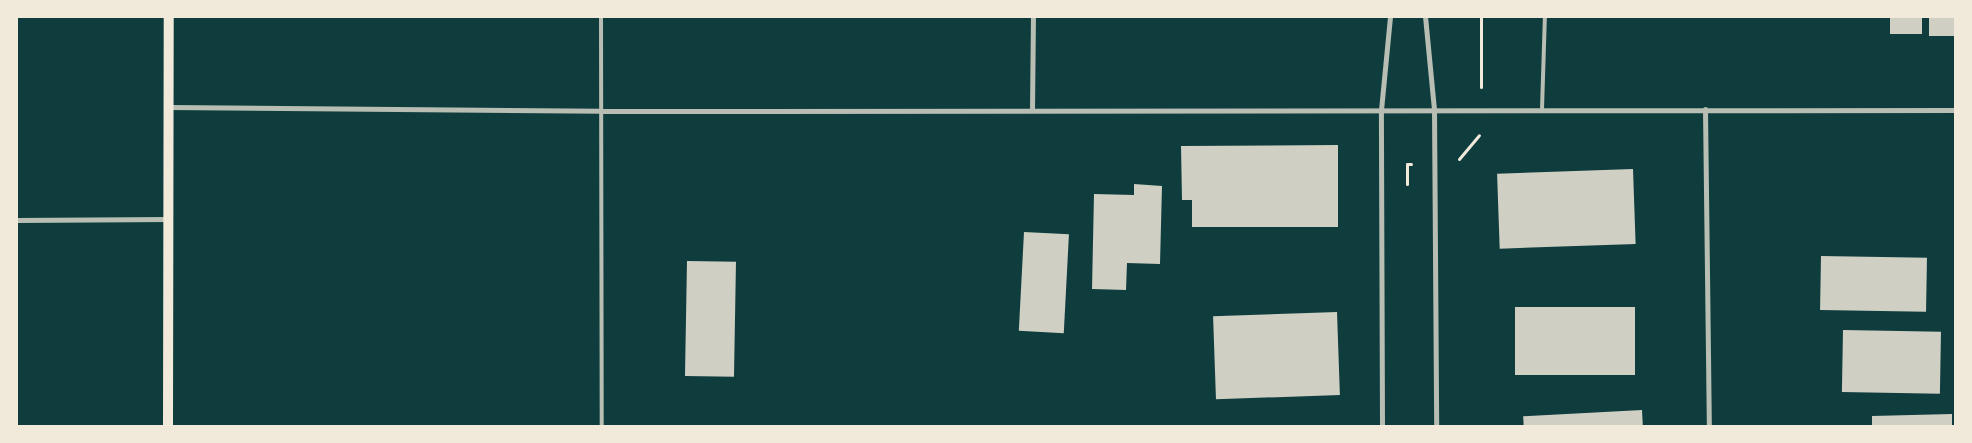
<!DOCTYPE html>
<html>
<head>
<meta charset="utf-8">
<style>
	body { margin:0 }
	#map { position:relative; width:1972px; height:443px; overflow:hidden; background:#0f3d3e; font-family:"Golos Text",sans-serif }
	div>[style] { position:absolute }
	.building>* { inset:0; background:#cfcfc3; transform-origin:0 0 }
	.path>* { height:3px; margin:-1.5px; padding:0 1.5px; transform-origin:1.5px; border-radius:1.5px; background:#f1e9da }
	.service>* { height:4px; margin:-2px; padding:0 2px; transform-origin:2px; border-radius:2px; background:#b8beb3 }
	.minor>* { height:5px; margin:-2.5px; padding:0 2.5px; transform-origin:2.5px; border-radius:2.5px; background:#b8beb3 }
	.secondary>* { height:10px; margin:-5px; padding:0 5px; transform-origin:5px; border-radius:5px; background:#f1e9da }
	span { translate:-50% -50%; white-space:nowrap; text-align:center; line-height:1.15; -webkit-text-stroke:4px #f1e9da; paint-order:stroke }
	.frame { position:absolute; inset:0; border:18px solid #f1e9da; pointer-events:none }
</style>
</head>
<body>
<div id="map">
	<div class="building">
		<i style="left:1890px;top:16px;width:32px;height:18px"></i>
		<i style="left:1929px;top:16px;width:27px;height:20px"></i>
		<i style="clip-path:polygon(1338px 145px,1338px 227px,1192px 227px,1192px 200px,1182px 200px,1181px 146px)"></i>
		<i style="left:1633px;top:169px;width:75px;height:136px;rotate:88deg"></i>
		<i style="clip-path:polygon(1134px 184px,1162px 186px,1160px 264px,1127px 263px,1126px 290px,1092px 289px,1094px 194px,1134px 195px)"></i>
		<i style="left:1024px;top:232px;width:45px;height:99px;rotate:3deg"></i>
		<i style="left:1821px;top:256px;width:106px;height:54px;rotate:1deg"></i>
		<i style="left:687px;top:261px;width:49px;height:115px;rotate:1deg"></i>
		<i style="left:1515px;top:307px;width:120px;height:68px"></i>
		<i style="left:1337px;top:312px;width:83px;height:124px;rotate:88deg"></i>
		<i style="left:1843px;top:330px;width:98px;height:62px;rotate:1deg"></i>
		<i style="left:1642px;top:410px;width:17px;height:119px;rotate:87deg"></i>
		<i style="clip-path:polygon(1952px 414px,1952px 427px,1872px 427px,1872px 416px)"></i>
	</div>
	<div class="path">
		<i style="left:1481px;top:16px;width:71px;rotate:90deg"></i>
		<i style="left:1459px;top:159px;width:31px;rotate:-50deg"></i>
		<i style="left:1407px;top:184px;width:20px;rotate:-90deg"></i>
		<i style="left:1407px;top:164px;width:4px"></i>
	</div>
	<div class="service">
		<i style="left:601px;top:16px;width:411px;rotate:89.9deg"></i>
		<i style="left:1542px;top:109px;width:93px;rotate:-88.2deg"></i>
	</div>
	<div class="minor">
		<i style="left:1425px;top:16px;width:94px;rotate:84.5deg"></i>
		<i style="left:1434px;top:110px;width:317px;rotate:89.6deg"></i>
		<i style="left:169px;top:107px;width:432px;rotate:0.5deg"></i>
		<i style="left:601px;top:111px;width:1355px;rotate:-0.04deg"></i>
		<i style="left:1705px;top:109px;width:318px;rotate:89.3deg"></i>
		<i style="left:1032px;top:110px;width:94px;rotate:-89.4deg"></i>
		<i style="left:16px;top:220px;width:152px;rotate:-0.4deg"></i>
		<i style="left:1382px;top:427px;width:317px;rotate:-90.2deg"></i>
		<i style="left:1381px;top:110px;width:94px;rotate:-84.5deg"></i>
	</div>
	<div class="secondary">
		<i style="left:168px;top:427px;width:411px;rotate:-89.9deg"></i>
	</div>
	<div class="frame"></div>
</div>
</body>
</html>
